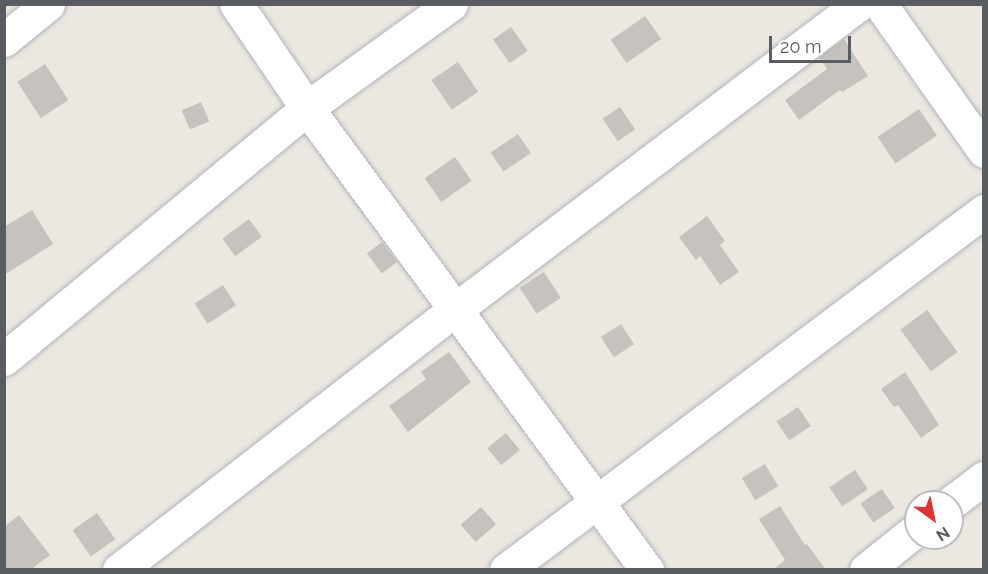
<!DOCTYPE html>
<html>
<head>
<meta charset="utf-8">
<style>
	body { margin:0 }
	#map { position:relative; width:988px; height:574px; overflow:hidden; background:#ece8e1; font-family:Raleway,sans-serif }
	div>[style] { position:absolute }
	.building>* { inset:0; background:#c6c3be; transform-origin:0 0 }
	.roads { filter:drop-shadow(0 0 2px #b1b4b8) drop-shadow(0 0 2px #b1b4b8) }
	.minor>* { height:33px; margin:-16.5px; padding:0 16.5px; transform-origin:16.5px; border-radius:16.5px; background:#fff }
	span { translate:-50% -50%; white-space:nowrap; text-align:center; line-height:1.15; -webkit-text-stroke:6px #fff; paint-order:stroke }
	.frame { position:absolute; inset:0; border:6px solid #595d61; pointer-events:none }
	.north { position:absolute; left:904px; top:490px; width:60px; height:60px; box-sizing:border-box; background:#fff; border:2px solid #bdbec0; border-radius:50%; rotate:147deg; font-size:16px; font-weight:700; line-height:24px; text-align:center; color:#595d61 }
	.north::after { content:''; display:block; margin:auto; width:21px; height:27px; background:#e13232; clip-path:polygon(50% 0,100% 100%,50% 72%,0 100%) }
	.scale { position:absolute; left:769px; top:36px; width:82px; height:27px; box-sizing:border-box; border:3px solid #595d61; border-top:0; padding-left:8px; font-size:18px; line-height:21px; white-space:nowrap; color:#595d61; -webkit-text-stroke:4px #fff; paint-order:stroke }
</style>
</head>
<body>
<div id="map">
	<div class="building">
		<i style="left:645px;top:16px;width:28px;height:42px;rotate:55deg"></i>
		<i style="left:511px;top:27px;width:29px;height:22px;rotate:55deg"></i>
		<i style="clip-path:polygon(844px 39px,868px 76px,842px 92px,840px 90px,799px 120px,785px 100px,827px 69px,819px 57px)"></i>
		<i style="left:458px;top:62px;width:36px;height:32px;rotate:56deg"></i>
		<i style="left:45px;top:64px;width:43px;height:33px;rotate:57deg"></i>
		<i style="left:201px;top:102px;width:21px;height:21px;rotate:67deg"></i>
		<i style="left:620px;top:107px;width:27px;height:21px;rotate:56deg"></i>
		<i style="left:919px;top:109px;width:32px;height:50px;rotate:56deg"></i>
		<i style="left:518px;top:134px;width:23px;height:33px;rotate:56deg"></i>
		<i style="left:455px;top:157px;width:29px;height:37px;rotate:55deg"></i>
		<i style="clip-path:polygon(32px 210px,53px 244px,4px 275px,4px 227px)"></i>
		<i style="clip-path:polygon(707px 216px,725px 241px,720px 245px,739px 272px,720px 285px,700px 256px,696px 260px,679px 237px)"></i>
		<i style="left:249px;top:219px;width:22px;height:33px;rotate:54deg"></i>
		<i style="left:382px;top:242px;width:25px;height:19px;rotate:53deg"></i>
		<i style="left:544px;top:272px;width:31px;height:29px;rotate:57deg"></i>
		<i style="left:223px;top:285px;width:24px;height:34px;rotate:57deg"></i>
		<i style="left:927px;top:310px;width:52px;height:33px;rotate:54deg"></i>
		<i style="left:621px;top:324px;width:24px;height:24px;rotate:57deg"></i>
		<i style="clip-path:polygon(449px 352px,471px 382px,408px 432px,389px 406px,426px 379px,421px 372px)"></i>
		<i style="clip-path:polygon(905px 372px,939px 425px,921px 438px,898px 405px,894px 407px,881px 389px)"></i>
		<i style="left:798px;top:407px;width:23px;height:26px;rotate:56deg"></i>
		<i style="left:506px;top:433px;width:22px;height:24px;rotate:51deg"></i>
		<i style="left:765px;top:464px;width:26px;height:27px;rotate:59deg"></i>
		<i style="left:855px;top:470px;width:23px;height:31px;rotate:56deg"></i>
		<i style="left:882px;top:489px;width:23px;height:26px;rotate:56deg"></i>
		<i style="clip-path:polygon(780px 506px,805px 545px,807px 544px,826px 570px,772px 570px,785px 560px,759px 519px)"></i>
		<i style="left:481px;top:507px;width:23px;height:27px;rotate:49deg"></i>
		<i style="left:97px;top:513px;width:32px;height:30px;rotate:55deg"></i>
		<i style="clip-path:polygon(19px 515px,50px 555px,30px 570px,4px 570px,4px 527px)"></i>
	</div>
	<div class="roads">
		<div class="minor">
			<i style="left:451px;top:4px;width:178px;rotate:144.2deg"></i>
			<i style="left:307px;top:108px;width:574px;rotate:53.65deg"></i>
			<i style="left:880px;top:4px;width:180px;rotate:54.7deg"></i>
			<i style="left:4px;top:40px;width:57px;rotate:-39.3deg"></i>
			<i style="left:4px;top:359px;width:393px;rotate:-39.6deg"></i>
			<i style="left:307px;top:108px;width:126px;rotate:-124.3deg"></i>
			<i style="left:952px;top:502px;width:40px;rotate:-37deg"></i>
			<i style="left:119px;top:570px;width:426px;rotate:-37.8deg"></i>
			<i style="left:456px;top:309px;width:505px;rotate:-37.12deg"></i>
			<i style="left:506px;top:570px;width:598px;rotate:-36.91deg"></i>
			<i style="left:866px;top:570px;width:64px;rotate:-38.7deg"></i>
		</div>
	</div>
	<div class="frame"></div>
	<div class="north">N</div>
	<div class="scale">20 m</div>
</div>
</body>
</html>
